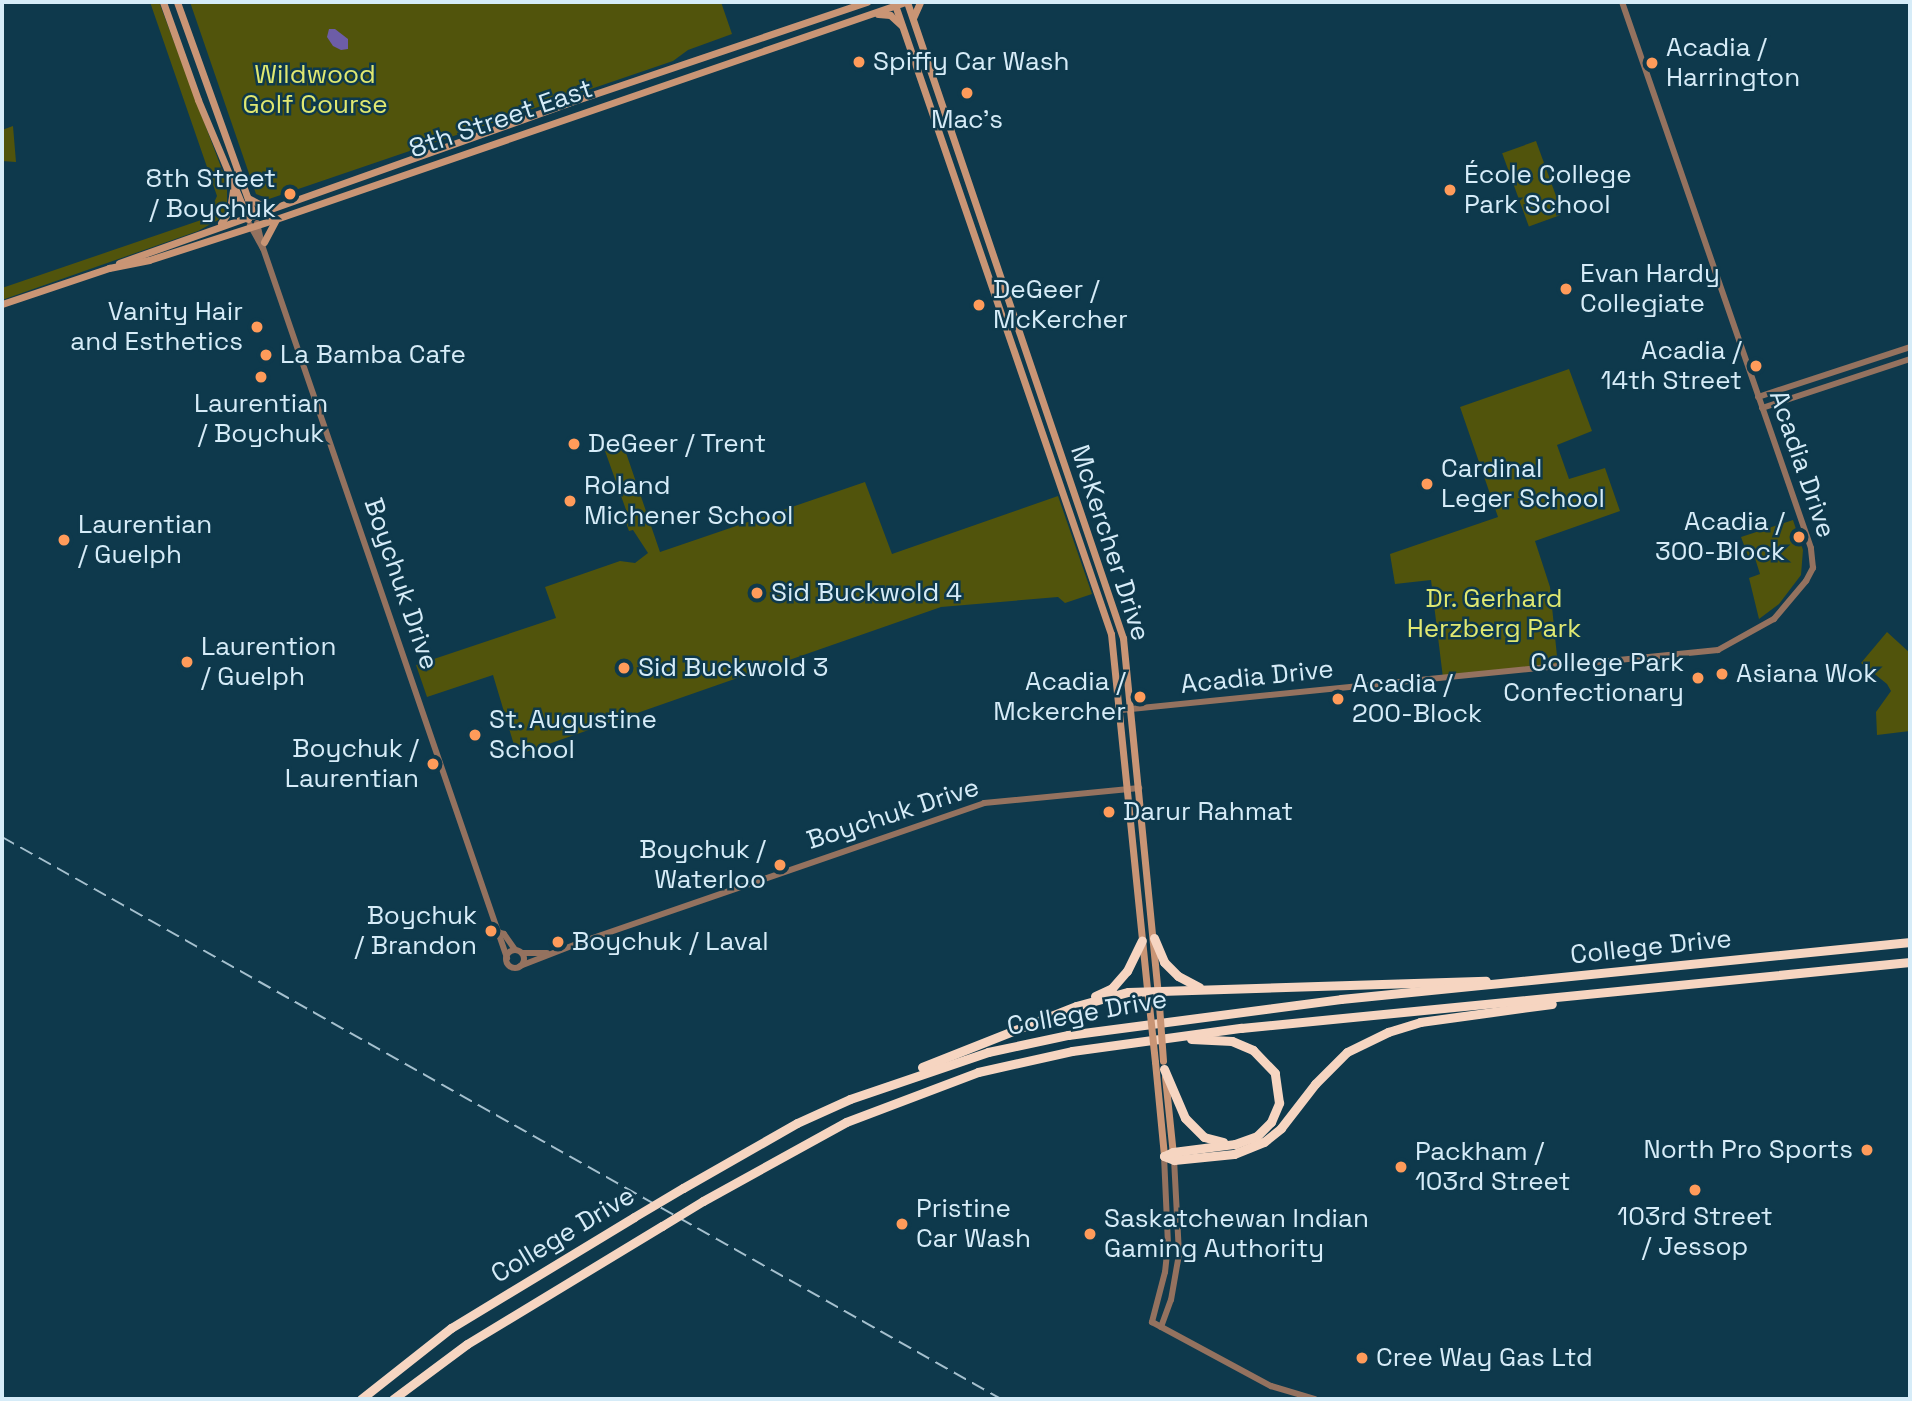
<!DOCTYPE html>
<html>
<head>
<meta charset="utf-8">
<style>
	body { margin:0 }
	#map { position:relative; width:1912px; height:1401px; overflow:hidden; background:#0e394c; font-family:"Space Grotesk",sans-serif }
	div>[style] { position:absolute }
	.green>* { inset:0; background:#51540c; transform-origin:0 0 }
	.water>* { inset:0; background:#6d5da7 }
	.tertiary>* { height:6px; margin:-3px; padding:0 3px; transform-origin:3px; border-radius:3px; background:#94725f }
	.tertiary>.ring { margin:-3px; padding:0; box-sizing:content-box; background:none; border:6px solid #94725f; border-radius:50% }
	.secondary>* { height:7px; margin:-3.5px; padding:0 3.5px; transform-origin:3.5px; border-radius:3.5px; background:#c99575 }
	.motorway>* { height:9px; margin:-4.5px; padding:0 4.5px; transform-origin:4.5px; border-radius:4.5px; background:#f6d5c1 }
	.rail>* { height:2px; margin-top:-1px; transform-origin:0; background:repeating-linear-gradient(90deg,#a5c0ce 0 14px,transparent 0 21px) }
	.secondary-bridge>* { height:7px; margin:-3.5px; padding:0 3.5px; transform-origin:3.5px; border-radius:3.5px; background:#c99575 }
	.motorway-bridge>* { height:9px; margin:-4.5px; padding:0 4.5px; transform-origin:4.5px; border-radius:4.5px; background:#f6d5c1 }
	.dots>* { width:19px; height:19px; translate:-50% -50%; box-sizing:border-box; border:4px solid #0e394c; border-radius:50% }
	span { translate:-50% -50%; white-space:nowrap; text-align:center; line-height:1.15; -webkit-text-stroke:5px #0e394c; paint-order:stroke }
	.poi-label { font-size:26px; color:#d6ecf8 }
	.left { translate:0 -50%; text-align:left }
	.right { translate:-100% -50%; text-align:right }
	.park-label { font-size:26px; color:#e0e871 }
	.street-label { font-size:26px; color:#d6ecf8 }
	.frame { position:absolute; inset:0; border:4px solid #d6ecf8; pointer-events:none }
</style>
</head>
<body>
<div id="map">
	<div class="green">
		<i style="clip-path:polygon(150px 2px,159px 2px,227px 183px,227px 210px,218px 220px,198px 231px,2px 300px,2px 288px,207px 218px,217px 196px)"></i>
		<i style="clip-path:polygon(190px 2px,721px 2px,732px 34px,688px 50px,673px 61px,269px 199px,256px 194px)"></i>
		<i style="clip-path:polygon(13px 126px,16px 162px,2px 161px,2px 130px)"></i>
		<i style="left:1536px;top:141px;width:78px;height:36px;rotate:70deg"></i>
		<i style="clip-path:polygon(1569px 369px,1592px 431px,1557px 445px,1569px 479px,1605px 468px,1620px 511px,1535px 541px,1550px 587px,1558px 666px,1443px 678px,1431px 580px,1395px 584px,1390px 554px,1498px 517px,1460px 407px)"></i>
		<i style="clip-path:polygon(623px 444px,660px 552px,865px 482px,892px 554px,1058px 496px,1092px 594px,1065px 603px,1058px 597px,941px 607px,517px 755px,493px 675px,427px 697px,416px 665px,556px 618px,545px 587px,620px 561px,635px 563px,648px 553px,633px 530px,629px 531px,626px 523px,630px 521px,605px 451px)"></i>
		<i style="clip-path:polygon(1793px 520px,1803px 550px,1801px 575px,1779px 604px,1759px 619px,1749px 578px,1760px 574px,1754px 555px,1748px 556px,1741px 537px)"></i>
		<i style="clip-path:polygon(1887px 632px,1910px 653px,1910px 731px,1877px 735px,1876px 712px,1891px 691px,1887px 684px,1861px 663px)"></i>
	</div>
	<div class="water">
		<i style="clip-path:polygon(329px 29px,335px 29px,348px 39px,348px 49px,341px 50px,333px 46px,327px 37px)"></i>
	</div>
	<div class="tertiary">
		<i style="left:257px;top:223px;width:26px;rotate:77deg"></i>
		<i style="left:263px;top:248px;width:751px;rotate:71.03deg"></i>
		<i style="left:250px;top:225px;width:26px;rotate:61deg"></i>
		<i style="left:1758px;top:397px;width:160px;rotate:-18.2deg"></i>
		<i style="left:1762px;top:408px;width:156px;rotate:-18.3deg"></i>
		<i style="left:1121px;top:710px;width:600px;rotate:-5.74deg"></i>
		<i style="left:1718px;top:650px;width:64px;rotate:-29deg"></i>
		<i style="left:1774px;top:619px;width:50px;rotate:-49.9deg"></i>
		<i style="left:1806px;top:581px;width:15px;rotate:-62deg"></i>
		<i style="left:1813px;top:568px;width:20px;rotate:-96deg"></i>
		<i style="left:1811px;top:548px;width:578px;rotate:-109.09deg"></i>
		<i style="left:498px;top:932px;width:6px;rotate:18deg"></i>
		<i style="left:504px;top:934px;width:19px;rotate:55deg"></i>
		<i class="ring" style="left:506px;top:950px;width:12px;height:12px"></i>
		<i style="left:522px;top:953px;width:25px"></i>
		<i style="left:520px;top:966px;width:69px;rotate:-21.3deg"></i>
		<i style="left:584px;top:941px;width:423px;rotate:-19deg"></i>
		<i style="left:984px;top:803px;width:156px;rotate:-5.5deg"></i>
		<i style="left:1164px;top:1156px;width:88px;rotate:87.4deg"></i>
		<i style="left:1168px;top:1244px;width:28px;rotate:96deg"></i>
		<i style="left:1165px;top:1272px;width:52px;rotate:104.6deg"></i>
		<i style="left:1152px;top:1322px;width:135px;rotate:28.3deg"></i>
		<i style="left:1271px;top:1386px;width:46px;rotate:16.5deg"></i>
		<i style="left:1161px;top:1327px;width:29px;rotate:-70deg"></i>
		<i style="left:1171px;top:1300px;width:47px;rotate:-80.1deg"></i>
		<i style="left:1179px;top:1254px;width:94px;rotate:-93deg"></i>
	</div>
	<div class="secondary">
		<i style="left:163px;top:2px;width:104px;rotate:70.3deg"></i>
		<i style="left:198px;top:100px;width:129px;rotate:67.2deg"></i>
		<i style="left:177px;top:2px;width:227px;rotate:70.2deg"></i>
		<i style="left:894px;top:2px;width:668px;rotate:71.05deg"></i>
		<i style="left:1111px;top:634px;width:373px;rotate:84.2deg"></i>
		<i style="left:907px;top:2px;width:672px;rotate:71.24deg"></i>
		<i style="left:1123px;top:638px;width:369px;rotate:84.4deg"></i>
		<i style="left:878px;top:14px;width:12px;rotate:5deg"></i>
		<i style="left:890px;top:15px;width:15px;rotate:42deg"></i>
		<i style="left:913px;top:18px;width:17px;rotate:-66deg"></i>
		<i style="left:248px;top:198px;width:24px;rotate:28deg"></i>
		<i style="left:221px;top:223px;width:17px;rotate:-57deg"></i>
		<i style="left:230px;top:209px;width:20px;rotate:-81deg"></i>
		<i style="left:264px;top:242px;width:26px;rotate:-62deg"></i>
		<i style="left:119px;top:263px;width:477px;rotate:-19.6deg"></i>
		<i style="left:568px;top:103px;width:316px;rotate:-18.7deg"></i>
		<i style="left:2px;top:304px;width:113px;rotate:-18.6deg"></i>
		<i style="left:109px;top:268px;width:41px;rotate:-11.3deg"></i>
		<i style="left:149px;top:260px;width:133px;rotate:-17.9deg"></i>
		<i style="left:276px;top:219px;width:665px;rotate:-19.03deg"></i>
		<i style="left:1155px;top:1062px;width:94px;rotate:84.5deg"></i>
		<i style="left:1165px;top:1077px;width:78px;rotate:84.1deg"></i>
	</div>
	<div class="motorway">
		<i style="left:1154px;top:938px;width:26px;rotate:67deg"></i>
		<i style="left:1164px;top:962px;width:20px;rotate:45deg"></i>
		<i style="left:1178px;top:976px;width:24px;rotate:28deg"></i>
		<i style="left:1095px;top:996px;width:19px;rotate:-25deg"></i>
		<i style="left:1112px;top:988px;width:23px;rotate:-49deg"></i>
		<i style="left:1127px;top:971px;width:34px;rotate:-64deg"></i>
		<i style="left:922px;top:1067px;width:166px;rotate:-21.6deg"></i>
		<i style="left:1076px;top:1006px;width:54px;rotate:-15.1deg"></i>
		<i style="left:1128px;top:992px;width:358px;rotate:-1.8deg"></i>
		<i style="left:1164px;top:1069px;width:53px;rotate:66.8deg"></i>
		<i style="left:1185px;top:1118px;width:27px;rotate:45deg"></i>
		<i style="left:1204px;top:1137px;width:20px;rotate:15deg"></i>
		<i style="left:1164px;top:1156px;width:11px;rotate:22deg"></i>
		<i style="left:1174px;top:1160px;width:60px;rotate:-5.7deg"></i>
		<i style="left:1234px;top:1154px;width:32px;rotate:-22deg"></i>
		<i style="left:1264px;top:1142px;width:22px;rotate:-39deg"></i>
		<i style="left:1281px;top:1128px;width:56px;rotate:-52.3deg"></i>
		<i style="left:1315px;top:1084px;width:45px;rotate:-45deg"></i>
		<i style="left:1347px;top:1052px;width:46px;rotate:-26deg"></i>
		<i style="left:1388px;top:1032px;width:34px;rotate:-17deg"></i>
		<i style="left:1420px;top:1022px;width:133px;rotate:-7.8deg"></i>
		<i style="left:1164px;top:1156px;width:10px;rotate:-24deg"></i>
		<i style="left:1173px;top:1152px;width:63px;rotate:-7.4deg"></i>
		<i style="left:1235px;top:1144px;width:23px;rotate:-20deg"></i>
		<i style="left:1257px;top:1136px;width:20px;rotate:-45deg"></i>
		<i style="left:1271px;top:1122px;width:21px;rotate:-67deg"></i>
		<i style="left:1279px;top:1103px;width:30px;rotate:-98deg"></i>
		<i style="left:1275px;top:1073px;width:32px;rotate:-134deg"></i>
		<i style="left:1253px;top:1050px;width:23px;rotate:-157deg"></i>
		<i style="left:1232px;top:1041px;width:41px;rotate:-177.2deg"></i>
		<i style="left:683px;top:1188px;width:131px;rotate:-29.7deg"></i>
		<i style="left:797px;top:1123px;width:58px;rotate:-24.4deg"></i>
		<i style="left:850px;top:1099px;width:146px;rotate:-18.8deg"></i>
		<i style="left:988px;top:1052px;width:82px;rotate:-12deg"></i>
		<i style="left:1068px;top:1035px;width:275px;rotate:-7.5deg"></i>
		<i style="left:1341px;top:999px;width:572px;rotate:-5.72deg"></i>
		<i style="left:703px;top:1201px;width:163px;rotate:-28.9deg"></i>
		<i style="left:846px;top:1122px;width:141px;rotate:-20.7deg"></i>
		<i style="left:978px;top:1072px;width:96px;rotate:-12.6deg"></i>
		<i style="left:1072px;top:1051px;width:171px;rotate:-7.8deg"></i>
		<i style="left:1241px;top:1028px;width:672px;rotate:-5.63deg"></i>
		<i style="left:361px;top:1399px;width:115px;rotate:-38.3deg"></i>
		<i style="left:451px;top:1328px;width:214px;rotate:-31.2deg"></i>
		<i style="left:393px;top:1399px;width:92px;rotate:-36.6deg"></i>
		<i style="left:467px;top:1344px;width:228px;rotate:-31.2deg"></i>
	</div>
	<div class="rail">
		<i style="left:2px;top:837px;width:1146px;rotate:29.36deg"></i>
	</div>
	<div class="secondary-bridge">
		<i style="left:1149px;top:1005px;width:57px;rotate:84deg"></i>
		<i style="left:1159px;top:1005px;width:56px;rotate:85.9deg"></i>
	</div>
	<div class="motorway-bridge">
		<i style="left:634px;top:1217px;width:57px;rotate:-30.6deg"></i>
		<i style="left:662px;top:1226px;width:48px;rotate:-31.4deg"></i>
	</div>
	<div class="dots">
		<i style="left:859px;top:62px;background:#ff9b5a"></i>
		<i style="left:1652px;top:63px;background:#ff9b5a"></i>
		<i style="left:967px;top:93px;background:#ff9b5a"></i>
		<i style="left:1450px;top:190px;background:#ff9b5a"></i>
		<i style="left:290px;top:194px;background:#ff9b5a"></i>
		<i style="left:1566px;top:289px;background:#ff9b5a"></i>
		<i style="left:979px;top:305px;background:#ff9b5a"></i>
		<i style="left:257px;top:327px;background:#ff9b5a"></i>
		<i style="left:266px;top:355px;background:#ff9b5a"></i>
		<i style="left:1756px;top:366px;background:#ff9b5a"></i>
		<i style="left:261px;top:377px;background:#ff9b5a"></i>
		<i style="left:574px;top:444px;background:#ff9b5a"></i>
		<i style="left:1427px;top:484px;background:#ff9b5a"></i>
		<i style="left:570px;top:501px;background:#ff9b5a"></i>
		<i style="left:1799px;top:537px;background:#ff9b5a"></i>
		<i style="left:64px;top:540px;background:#ff9b5a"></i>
		<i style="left:757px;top:593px;background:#ff9b5a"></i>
		<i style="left:187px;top:662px;background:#ff9b5a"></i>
		<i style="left:624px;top:668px;background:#ff9b5a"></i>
		<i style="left:1722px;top:674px;background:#ff9b5a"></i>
		<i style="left:1698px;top:678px;background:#ff9b5a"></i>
		<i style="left:1140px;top:697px;background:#ff9b5a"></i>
		<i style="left:1338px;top:699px;background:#ff9b5a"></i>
		<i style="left:475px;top:735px;background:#ff9b5a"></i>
		<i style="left:433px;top:764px;background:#ff9b5a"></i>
		<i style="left:1109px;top:812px;background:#ff9b5a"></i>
		<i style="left:780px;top:865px;background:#ff9b5a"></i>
		<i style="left:491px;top:931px;background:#ff9b5a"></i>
		<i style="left:558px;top:942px;background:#ff9b5a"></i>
		<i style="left:1867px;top:1150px;background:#ff9b5a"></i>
		<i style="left:1401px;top:1167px;background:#ff9b5a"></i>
		<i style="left:1695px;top:1190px;background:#ff9b5a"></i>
		<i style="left:902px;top:1224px;background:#ff9b5a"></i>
		<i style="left:1090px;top:1234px;background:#ff9b5a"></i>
		<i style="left:1362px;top:1358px;background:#ff9b5a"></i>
	</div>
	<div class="poi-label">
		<span class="left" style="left:1666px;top:63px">Acadia /<br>Harrington</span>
		<span class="left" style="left:873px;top:62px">Spiffy Car Wash</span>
		<span style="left:967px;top:120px">Mac's</span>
		<span class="left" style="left:1464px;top:190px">École College<br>Park School</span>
		<span class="right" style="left:276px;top:194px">8th Street<br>/ Boychuk</span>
		<span class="left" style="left:1580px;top:289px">Evan Hardy<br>Collegiate</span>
		<span class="left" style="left:993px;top:305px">DeGeer /<br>McKercher</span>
		<span class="right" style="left:243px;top:327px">Vanity Hair<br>and Esthetics</span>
		<span class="right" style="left:1742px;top:366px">Acadia /<br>14th Street</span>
		<span class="left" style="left:280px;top:355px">La Bamba Cafe</span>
		<span style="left:261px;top:419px">Laurentian<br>/ Boychuk</span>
		<span class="left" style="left:588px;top:444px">DeGeer / Trent</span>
		<span class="left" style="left:1441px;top:484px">Cardinal<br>Leger School</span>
		<span class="left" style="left:584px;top:501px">Roland<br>Michener School</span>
		<span class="right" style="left:1785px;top:537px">Acadia /<br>300-Block</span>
		<span class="left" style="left:78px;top:540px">Laurentian<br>/ Guelph</span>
		<span class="left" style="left:771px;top:593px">Sid Buckwold 4</span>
		<span class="left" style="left:201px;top:662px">Laurention<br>/ Guelph</span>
		<span class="right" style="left:1684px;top:678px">College Park<br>Confectionary</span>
		<span class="left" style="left:638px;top:668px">Sid Buckwold 3</span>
		<span class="left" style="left:1736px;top:674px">Asiana Wok</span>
		<span class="right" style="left:1126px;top:697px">Acadia /<br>Mckercher</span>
		<span class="left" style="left:1352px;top:699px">Acadia /<br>200-Block</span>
		<span class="left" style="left:489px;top:735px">St. Augustine<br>School</span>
		<span class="right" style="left:419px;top:764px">Boychuk /<br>Laurentian</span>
		<span class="left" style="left:1123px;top:812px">Darur Rahmat</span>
		<span class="right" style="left:766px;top:865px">Boychuk /<br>Waterloo</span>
		<span class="right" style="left:477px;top:931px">Boychuk<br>/ Brandon</span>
		<span class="left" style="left:572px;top:942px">Boychuk / Laval</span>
		<span class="right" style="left:1853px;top:1150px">North Pro Sports</span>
		<span class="left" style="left:1415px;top:1167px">Packham /<br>103rd Street</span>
		<span class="left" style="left:916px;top:1224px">Pristine<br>Car Wash</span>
		<span style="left:1695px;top:1232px">103rd Street<br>/ Jessop</span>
		<span class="left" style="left:1104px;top:1234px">Saskatchewan Indian<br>Gaming Authority</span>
		<span class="left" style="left:1376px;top:1358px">Cree Way Gas Ltd</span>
	</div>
	<div class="park-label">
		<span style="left:315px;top:90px">Wildwood<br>Golf Course</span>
		<span style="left:1494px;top:614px">Dr. Gerhard<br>Herzberg Park</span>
	</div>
	<div class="street-label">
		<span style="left:501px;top:119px;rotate:-19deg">8th Street East</span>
		<span style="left:1802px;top:464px;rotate:71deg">Acadia Drive</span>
		<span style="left:1110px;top:543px;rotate:72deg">McKercher Drive</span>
		<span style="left:401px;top:584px;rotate:71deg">Boychuk Drive</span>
		<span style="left:1257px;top:677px;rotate:-6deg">Acadia Drive</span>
		<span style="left:893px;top:814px;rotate:-18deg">Boychuk Drive</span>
		<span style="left:1651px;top:947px;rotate:-6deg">College Drive</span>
		<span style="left:1087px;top:1013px;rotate:-10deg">College Drive</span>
		<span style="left:563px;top:1235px;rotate:-31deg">College Drive</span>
	</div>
	<div class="frame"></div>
</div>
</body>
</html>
